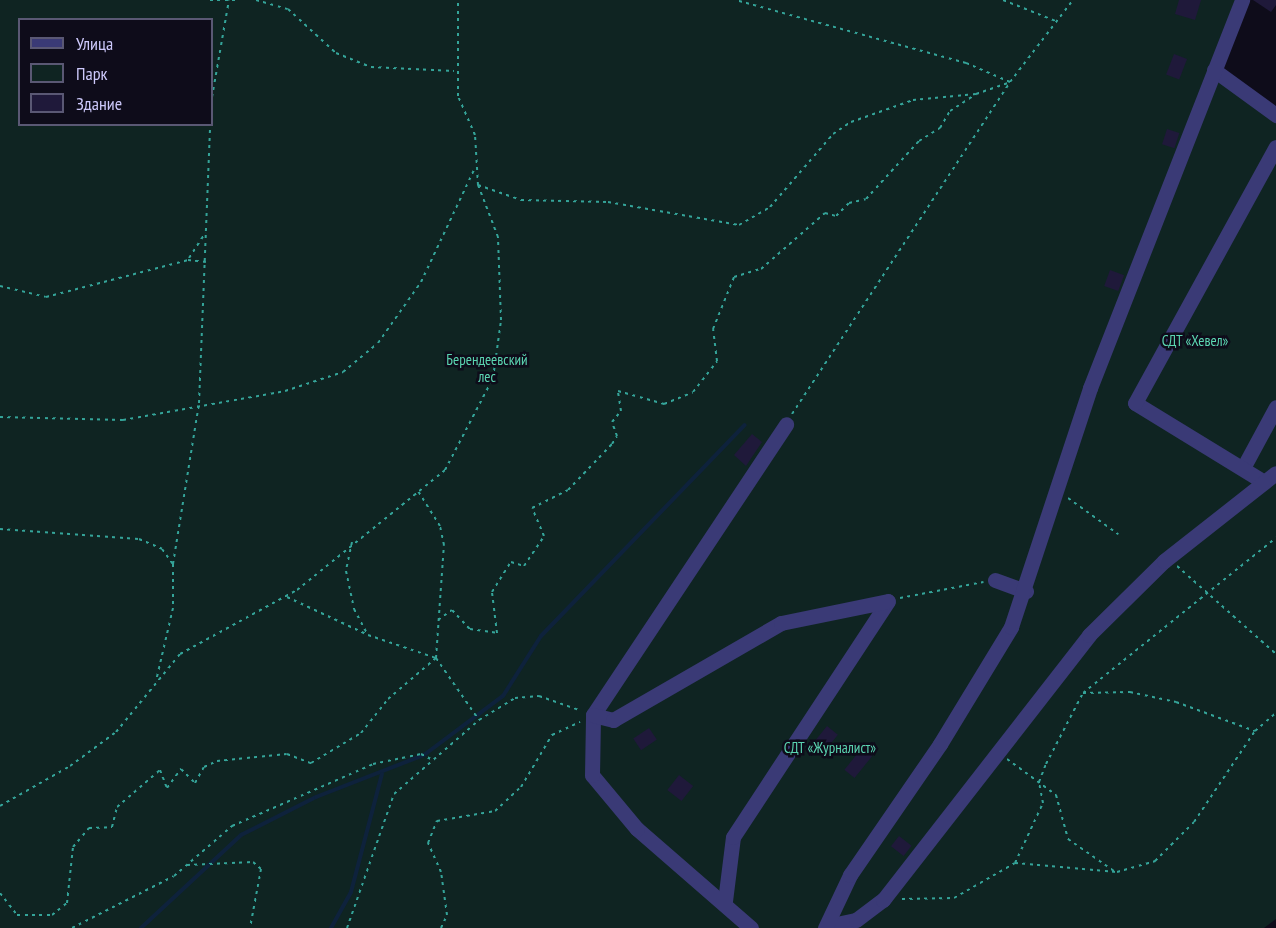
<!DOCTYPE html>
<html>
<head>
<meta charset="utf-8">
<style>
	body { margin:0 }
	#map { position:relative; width:1276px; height:928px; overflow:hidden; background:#0e0c1a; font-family:"PT Sans Narrow",sans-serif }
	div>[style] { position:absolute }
	.green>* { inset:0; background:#0f2422 }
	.stream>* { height:4px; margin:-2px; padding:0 2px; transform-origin:2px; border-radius:2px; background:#0e223c }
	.building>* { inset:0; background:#1f193a; transform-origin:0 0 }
	.path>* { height:2px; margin-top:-1px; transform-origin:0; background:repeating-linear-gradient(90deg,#34a499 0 3px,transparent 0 7.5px) }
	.minor>* { height:15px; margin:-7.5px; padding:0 7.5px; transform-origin:7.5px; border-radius:7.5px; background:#3a3a76 }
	span { translate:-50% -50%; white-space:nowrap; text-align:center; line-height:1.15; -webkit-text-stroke:5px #0e0c1a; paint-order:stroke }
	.park-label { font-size:15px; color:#5bd5b1 }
	.legend { position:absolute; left:18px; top:18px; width:195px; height:108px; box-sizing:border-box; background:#0e0c1a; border:2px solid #5a5874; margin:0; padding:8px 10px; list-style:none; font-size:18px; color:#cdc9fb }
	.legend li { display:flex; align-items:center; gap:12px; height:30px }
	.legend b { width:30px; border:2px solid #5a5874 }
</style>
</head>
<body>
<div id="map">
	<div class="green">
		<i style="clip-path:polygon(evenodd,0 0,1242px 0,1214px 70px,1276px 115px,1276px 919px,1264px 928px,0 928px,0 0,20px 20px,212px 20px,212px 124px,20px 124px,20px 20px)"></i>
	</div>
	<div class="stream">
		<i style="left:141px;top:928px;width:137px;rotate:-42.9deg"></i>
		<i style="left:241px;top:835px;width:84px;rotate:-26.9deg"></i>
		<i style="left:316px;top:797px;width:116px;rotate:-21.3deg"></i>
		<i style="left:424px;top:755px;width:99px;rotate:-36.8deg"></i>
		<i style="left:503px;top:696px;width:71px;rotate:-57.7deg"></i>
		<i style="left:541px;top:636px;width:293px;rotate:-46deg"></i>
		<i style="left:331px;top:928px;width:41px;rotate:-60.9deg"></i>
		<i style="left:351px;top:892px;width:122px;rotate:-75.3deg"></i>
	</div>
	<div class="building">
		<i style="clip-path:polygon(1179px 0,1201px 0,1195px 20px,1175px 14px)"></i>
		<i style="clip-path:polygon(1253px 0,1276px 0,1276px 5px,1271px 12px)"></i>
		<i style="left:1174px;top:54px;width:14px;height:22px;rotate:21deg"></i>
		<i style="left:1167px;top:129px;width:13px;height:16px;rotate:18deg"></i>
		<i style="left:1110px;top:270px;width:15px;height:17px;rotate:20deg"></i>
		<i style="clip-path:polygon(752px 434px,762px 442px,746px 466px,734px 455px)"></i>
		<i style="left:827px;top:726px;width:14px;height:26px;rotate:39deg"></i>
		<i style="left:649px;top:728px;width:14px;height:19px;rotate:56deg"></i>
		<i style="left:862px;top:748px;width:13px;height:28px;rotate:39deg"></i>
		<i style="left:679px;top:775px;width:18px;height:19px;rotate:38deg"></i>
		<i style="left:899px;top:836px;width:16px;height:13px;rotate:38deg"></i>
	</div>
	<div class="path">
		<i style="left:210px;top:0;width:25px"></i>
		<i style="left:256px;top:0;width:33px;rotate:16deg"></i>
		<i style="left:288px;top:9px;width:65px;rotate:42.5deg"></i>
		<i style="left:336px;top:53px;width:38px;rotate:22deg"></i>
		<i style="left:371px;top:67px;width:83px;rotate:2.8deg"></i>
		<i style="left:1003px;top:0;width:59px;rotate:21.8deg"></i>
		<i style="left:212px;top:97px;width:98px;rotate:-80.1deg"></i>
		<i style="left:478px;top:185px;width:46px;rotate:19.2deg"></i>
		<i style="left:521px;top:200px;width:87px;rotate:1.3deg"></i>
		<i style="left:608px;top:202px;width:133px;rotate:10deg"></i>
		<i style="left:739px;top:225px;width:36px;rotate:-30deg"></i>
		<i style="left:770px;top:207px;width:96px;rotate:-49.2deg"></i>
		<i style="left:833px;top:134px;width:22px;rotate:-34deg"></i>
		<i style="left:851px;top:122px;width:66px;rotate:-19.5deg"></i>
		<i style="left:913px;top:100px;width:63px;rotate:-5.4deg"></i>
		<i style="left:976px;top:94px;width:36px;rotate:-19deg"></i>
		<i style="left:1010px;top:82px;width:48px;rotate:-156.6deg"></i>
		<i style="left:966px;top:63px;width:238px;rotate:-164.7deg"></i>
		<i style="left:189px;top:258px;width:30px;rotate:-57deg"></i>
		<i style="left:0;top:286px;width:47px;rotate:13.4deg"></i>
		<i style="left:46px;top:297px;width:147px;rotate:-14.6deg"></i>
		<i style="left:188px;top:260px;width:18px;rotate:6deg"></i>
		<i style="left:792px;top:414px;width:397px;rotate:-56.7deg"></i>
		<i style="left:1010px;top:82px;width:103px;rotate:-52.5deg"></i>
		<i style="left:0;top:417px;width:123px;rotate:1.4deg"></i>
		<i style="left:123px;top:420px;width:165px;rotate:-10.1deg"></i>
		<i style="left:285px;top:391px;width:61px;rotate:-18.1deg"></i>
		<i style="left:343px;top:372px;width:45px;rotate:-39.6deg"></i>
		<i style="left:378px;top:343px;width:75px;rotate:-54.8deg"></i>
		<i style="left:421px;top:282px;width:124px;rotate:-64.7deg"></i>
		<i style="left:1068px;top:498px;width:62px;rotate:35.8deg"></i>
		<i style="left:0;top:529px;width:139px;rotate:4.1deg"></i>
		<i style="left:139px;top:539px;width:25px;rotate:23deg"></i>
		<i style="left:162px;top:549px;width:19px;rotate:54deg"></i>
		<i style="left:173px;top:564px;width:44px;rotate:90deg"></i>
		<i style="left:173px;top:608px;width:75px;rotate:103.1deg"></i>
		<i style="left:352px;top:542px;width:30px;rotate:102deg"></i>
		<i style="left:346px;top:571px;width:39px;rotate:78deg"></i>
		<i style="left:354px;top:609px;width:30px;rotate:62deg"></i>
		<i style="left:368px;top:635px;width:72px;rotate:18.7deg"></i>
		<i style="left:436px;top:658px;width:75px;rotate:55.3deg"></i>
		<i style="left:173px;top:564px;width:163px;rotate:-80.8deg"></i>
		<i style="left:199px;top:403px;width:279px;rotate:-87.7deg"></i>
		<i style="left:1177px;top:566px;width:132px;rotate:41.6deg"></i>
		<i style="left:287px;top:597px;width:89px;rotate:25.1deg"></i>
		<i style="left:900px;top:598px;width:85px;rotate:-10.9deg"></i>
		<i style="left:438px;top:620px;width:17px;rotate:-36deg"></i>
		<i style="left:452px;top:610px;width:26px;rotate:47deg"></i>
		<i style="left:470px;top:629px;width:27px;rotate:8deg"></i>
		<i style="left:497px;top:633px;width:41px;rotate:-97deg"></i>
		<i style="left:492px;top:592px;width:36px;rotate:-58deg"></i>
		<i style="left:511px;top:562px;width:14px;rotate:17deg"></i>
		<i style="left:524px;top:566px;width:36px;rotate:-56deg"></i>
		<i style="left:544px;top:536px;width:30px;rotate:-113deg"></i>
		<i style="left:532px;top:508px;width:40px;rotate:-26.6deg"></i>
		<i style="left:568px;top:490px;width:64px;rotate:-46.3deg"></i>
		<i style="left:612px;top:444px;width:9px;rotate:-58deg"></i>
		<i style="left:617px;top:436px;width:15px;rotate:-110deg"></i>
		<i style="left:612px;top:422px;width:14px;rotate:-51deg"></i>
		<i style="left:621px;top:411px;width:20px;rotate:-99deg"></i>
		<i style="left:618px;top:391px;width:48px;rotate:15.8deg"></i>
		<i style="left:664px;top:404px;width:31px;rotate:-22deg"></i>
		<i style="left:693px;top:392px;width:39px;rotate:-52deg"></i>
		<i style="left:717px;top:361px;width:32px;rotate:-97deg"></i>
		<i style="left:713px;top:329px;width:56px;rotate:-68deg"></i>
		<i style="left:734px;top:277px;width:28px;rotate:-17deg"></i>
		<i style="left:761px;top:269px;width:85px;rotate:-41.2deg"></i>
		<i style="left:825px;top:213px;width:11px;rotate:15deg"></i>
		<i style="left:836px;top:216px;width:18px;rotate:-45deg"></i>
		<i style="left:849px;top:203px;width:17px;rotate:-13deg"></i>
		<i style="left:866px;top:199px;width:79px;rotate:-47.6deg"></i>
		<i style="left:919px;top:141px;width:25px;rotate:-32deg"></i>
		<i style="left:940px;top:128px;width:20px;rotate:-60deg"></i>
		<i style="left:950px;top:111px;width:31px;rotate:-33deg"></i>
		<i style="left:1083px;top:693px;width:248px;rotate:-38.8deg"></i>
		<i style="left:1007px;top:759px;width:61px;rotate:36.3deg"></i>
		<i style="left:1056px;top:795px;width:46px;rotate:74.7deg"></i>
		<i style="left:1068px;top:839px;width:56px;rotate:34.8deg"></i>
		<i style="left:0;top:806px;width:81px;rotate:-29.7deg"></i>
		<i style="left:70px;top:766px;width:57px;rotate:-36.5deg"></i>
		<i style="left:116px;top:732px;width:101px;rotate:-50.6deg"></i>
		<i style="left:180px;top:654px;width:133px;rotate:-28.7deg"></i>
		<i style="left:297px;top:590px;width:191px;rotate:-39deg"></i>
		<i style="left:445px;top:470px;width:104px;rotate:-62.4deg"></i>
		<i style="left:493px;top:378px;width:59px;rotate:-82.1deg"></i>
		<i style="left:501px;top:320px;width:83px;rotate:-92.1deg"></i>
		<i style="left:498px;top:237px;width:56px;rotate:-111deg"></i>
		<i style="left:478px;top:185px;width:50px;rotate:-93.4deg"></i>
		<i style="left:475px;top:135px;width:43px;rotate:-113.6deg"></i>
		<i style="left:458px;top:96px;width:96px;rotate:-90deg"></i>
		<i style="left:1015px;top:863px;width:66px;rotate:-65deg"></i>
		<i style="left:1043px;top:803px;width:21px;rotate:-101deg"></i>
		<i style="left:1039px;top:782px;width:19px;rotate:-69deg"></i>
		<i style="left:1046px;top:764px;width:80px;rotate:-62.5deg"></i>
		<i style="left:1083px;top:693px;width:47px;rotate:-1.2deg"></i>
		<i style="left:1130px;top:692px;width:47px;rotate:12.3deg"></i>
		<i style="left:1176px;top:702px;width:84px;rotate:20.2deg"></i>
		<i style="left:187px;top:865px;width:66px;rotate:-2.6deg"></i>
		<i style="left:253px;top:862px;width:11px;rotate:41deg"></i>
		<i style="left:261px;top:869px;width:60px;rotate:100.6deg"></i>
		<i style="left:0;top:893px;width:28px;rotate:52deg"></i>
		<i style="left:17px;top:915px;width:35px"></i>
		<i style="left:52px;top:915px;width:19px;rotate:-39deg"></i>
		<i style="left:67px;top:903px;width:56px;rotate:-83.9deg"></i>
		<i style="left:73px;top:847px;width:25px;rotate:-50deg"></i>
		<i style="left:89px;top:828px;width:23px;rotate:-2deg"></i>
		<i style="left:112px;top:827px;width:21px;rotate:-76deg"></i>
		<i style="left:117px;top:807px;width:57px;rotate:-40.7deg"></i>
		<i style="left:160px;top:770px;width:19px;rotate:69deg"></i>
		<i style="left:167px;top:788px;width:24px;rotate:-54deg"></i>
		<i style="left:181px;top:769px;width:20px;rotate:45deg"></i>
		<i style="left:195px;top:783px;width:18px;rotate:-61deg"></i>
		<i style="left:204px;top:767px;width:14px;rotate:-25deg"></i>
		<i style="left:217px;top:761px;width:70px;rotate:-5.7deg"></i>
		<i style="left:287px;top:754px;width:26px;rotate:21deg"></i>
		<i style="left:311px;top:763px;width:58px;rotate:-31deg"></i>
		<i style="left:361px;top:733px;width:43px;rotate:-51.5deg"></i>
		<i style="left:388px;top:699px;width:63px;rotate:-40.5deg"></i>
		<i style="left:436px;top:658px;width:113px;rotate:-86deg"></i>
		<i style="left:444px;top:545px;width:19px;rotate:-102deg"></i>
		<i style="left:440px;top:526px;width:41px;rotate:-122.2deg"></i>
		<i style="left:902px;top:899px;width:52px;rotate:-1.1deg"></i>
		<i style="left:954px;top:898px;width:70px;rotate:-29.8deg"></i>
		<i style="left:1015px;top:863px;width:102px;rotate:5deg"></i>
		<i style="left:1117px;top:872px;width:40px;rotate:-16deg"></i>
		<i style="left:1155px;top:861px;width:55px;rotate:-45deg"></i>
		<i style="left:1194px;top:822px;width:110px;rotate:-56.2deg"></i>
		<i style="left:1255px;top:731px;width:28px;rotate:-41deg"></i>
		<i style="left:72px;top:928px;width:114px;rotate:-27deg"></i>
		<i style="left:174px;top:876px;width:77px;rotate:-40.8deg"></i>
		<i style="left:232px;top:826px;width:154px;rotate:-23.7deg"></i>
		<i style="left:373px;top:764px;width:49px;rotate:-11.8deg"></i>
		<i style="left:421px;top:754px;width:11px;rotate:27deg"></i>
		<i style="left:347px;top:928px;width:142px;rotate:-70.7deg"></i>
		<i style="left:394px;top:794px;width:113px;rotate:-41deg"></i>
		<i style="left:479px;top:720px;width:42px;rotate:-31.4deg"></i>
		<i style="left:515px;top:698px;width:24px;rotate:-5deg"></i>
		<i style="left:539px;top:696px;width:42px;rotate:19.3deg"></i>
		<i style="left:441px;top:928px;width:14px;rotate:-65deg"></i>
		<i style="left:447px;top:915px;width:43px;rotate:-97.9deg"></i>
		<i style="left:441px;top:872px;width:32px;rotate:-114deg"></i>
		<i style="left:428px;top:843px;width:24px;rotate:-68deg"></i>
		<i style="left:437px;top:821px;width:59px;rotate:-9.8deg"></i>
		<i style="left:495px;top:811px;width:35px;rotate:-43deg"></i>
		<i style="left:521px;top:787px;width:61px;rotate:-59.2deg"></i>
		<i style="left:552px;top:735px;width:31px;rotate:-25deg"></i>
	</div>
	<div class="minor">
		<i style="left:1214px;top:70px;width:77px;rotate:36deg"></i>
		<i style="left:1243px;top:468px;width:69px;rotate:-61.6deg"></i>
		<i style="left:1264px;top:482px;width:151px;rotate:-148.5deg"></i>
		<i style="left:1135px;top:403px;width:292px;rotate:-61.2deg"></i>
		<i style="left:995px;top:580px;width:33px;rotate:20deg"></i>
		<i style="left:593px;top:715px;width:349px;rotate:-56.4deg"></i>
		<i style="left:725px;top:901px;width:64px;rotate:-82.9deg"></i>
		<i style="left:733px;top:837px;width:282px;rotate:-56.7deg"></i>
		<i style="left:827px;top:926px;width:30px;rotate:-12deg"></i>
		<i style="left:856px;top:920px;width:34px;rotate:-37deg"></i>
		<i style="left:883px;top:900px;width:336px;rotate:-52.1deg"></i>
		<i style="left:1089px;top:635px;width:105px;rotate:-44.6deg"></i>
		<i style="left:1164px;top:561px;width:142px;rotate:-38.2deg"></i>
		<i style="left:751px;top:928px;width:151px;rotate:-139deg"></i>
		<i style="left:637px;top:829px;width:70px;rotate:-129.8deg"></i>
		<i style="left:592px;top:775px;width:60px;rotate:-89deg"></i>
		<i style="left:593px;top:715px;width:21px;rotate:14deg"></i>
		<i style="left:613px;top:720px;width:194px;rotate:-30deg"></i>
		<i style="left:781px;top:623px;width:109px;rotate:-11.6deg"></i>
		<i style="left:825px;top:928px;width:59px;rotate:-64.7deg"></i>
		<i style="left:850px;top:875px;width:159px;rotate:-55.5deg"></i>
		<i style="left:940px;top:744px;width:137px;rotate:-58.7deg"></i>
		<i style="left:1011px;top:627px;width:252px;rotate:-71.7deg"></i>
		<i style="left:1090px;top:388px;width:417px;rotate:-68.6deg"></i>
	</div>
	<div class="park-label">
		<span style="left:1195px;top:341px">СДТ «Хевел»</span>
		<span style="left:487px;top:368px">Берендеевский<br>лес</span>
		<span style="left:830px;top:748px">СДТ «Журналист»</span>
	</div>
	<ul class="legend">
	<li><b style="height:8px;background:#3a3a76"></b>Улица</li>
	<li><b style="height:16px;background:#0f2422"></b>Парк</li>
	<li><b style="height:16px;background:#1f193a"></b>Здание</li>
	</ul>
</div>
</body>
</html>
